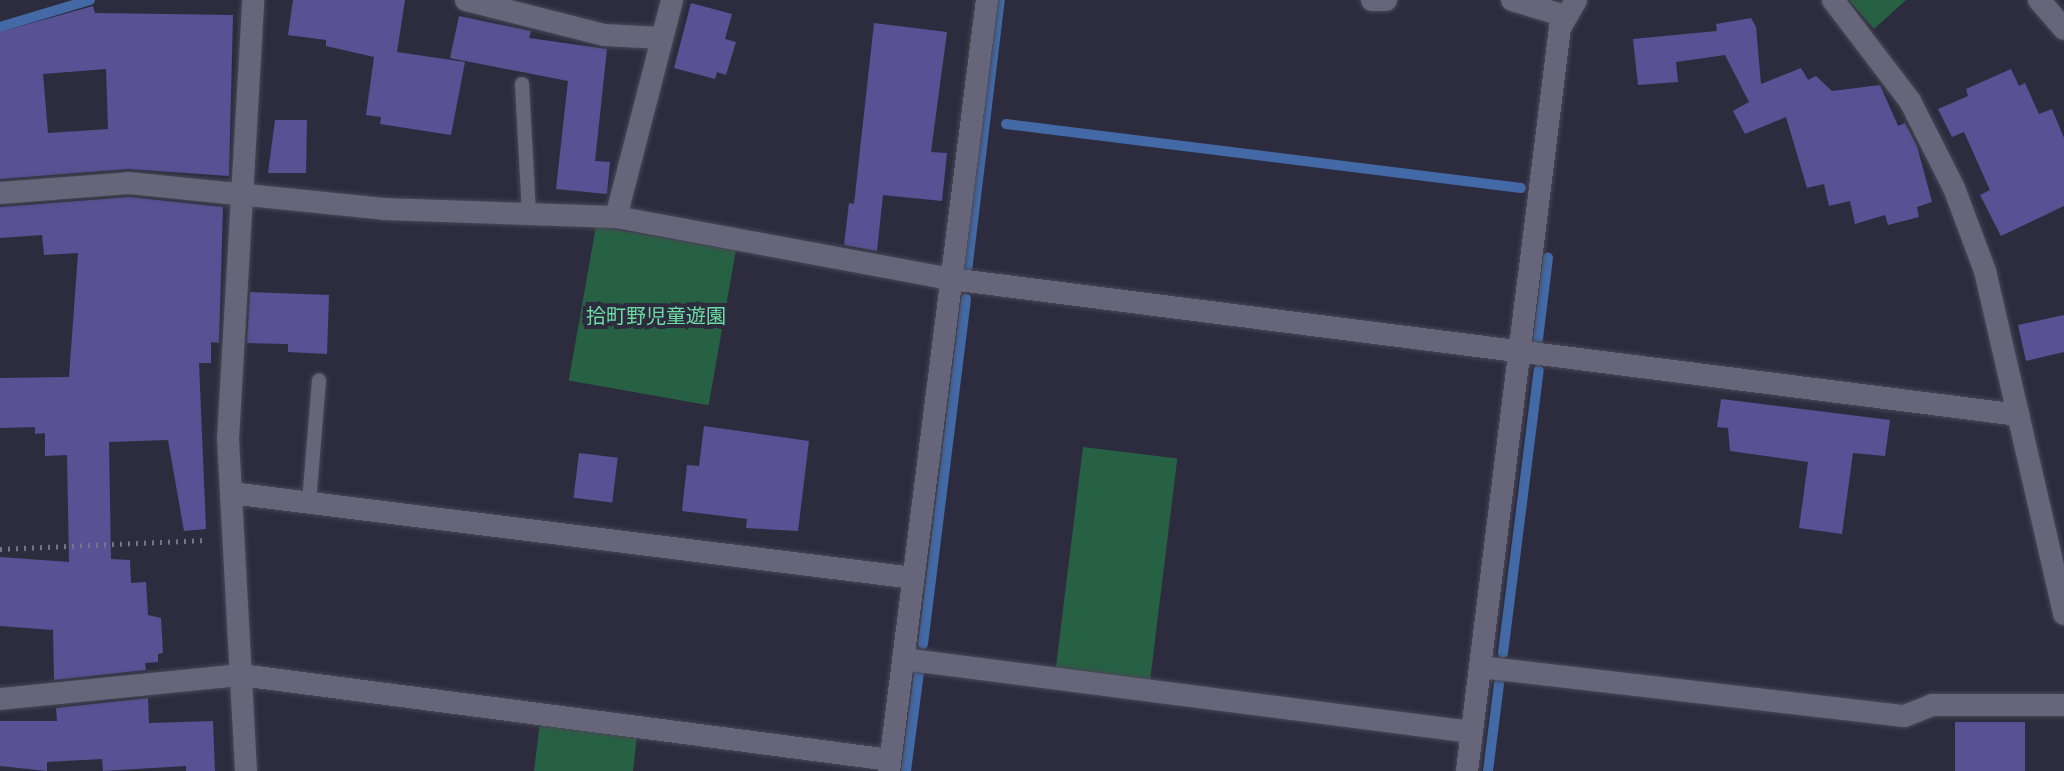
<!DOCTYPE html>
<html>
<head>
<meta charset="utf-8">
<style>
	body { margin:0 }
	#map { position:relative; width:2064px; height:771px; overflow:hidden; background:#2d2c3e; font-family:Montserrat,"Noto Sans JP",sans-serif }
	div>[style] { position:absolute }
	.green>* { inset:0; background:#276143; transform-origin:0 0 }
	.stream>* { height:10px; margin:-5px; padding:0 5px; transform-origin:5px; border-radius:5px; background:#436aa6 }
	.building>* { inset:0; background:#585194; transform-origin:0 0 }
	.path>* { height:5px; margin-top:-2.5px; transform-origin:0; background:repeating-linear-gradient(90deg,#767585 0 2px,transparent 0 8px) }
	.roads { filter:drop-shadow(0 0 2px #484756) drop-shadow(0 0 2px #484756) }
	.service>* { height:14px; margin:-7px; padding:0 7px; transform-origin:7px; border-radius:7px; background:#66657a }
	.minor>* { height:22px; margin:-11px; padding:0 11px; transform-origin:11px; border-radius:11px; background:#66657a }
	span { translate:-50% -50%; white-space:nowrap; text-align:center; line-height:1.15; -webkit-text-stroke:8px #2d2c3e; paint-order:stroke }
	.park-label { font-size:20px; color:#6bdda1 }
</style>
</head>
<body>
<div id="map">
	<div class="green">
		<i style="clip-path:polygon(1849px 0,1906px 0,1874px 29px)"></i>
		<i style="left:596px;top:226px;width:142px;height:157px;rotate:10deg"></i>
		<i style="left:1083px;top:447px;width:95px;height:226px;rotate:7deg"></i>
		<i style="clip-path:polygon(540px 722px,637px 736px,633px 771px,534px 771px)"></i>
	</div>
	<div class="stream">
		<i style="left:0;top:27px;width:94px;rotate:-16.7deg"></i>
		<i style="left:1006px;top:124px;width:519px;rotate:7.08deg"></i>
		<i style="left:967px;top:271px;width:273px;rotate:-83.1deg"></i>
		<i style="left:1538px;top:339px;width:82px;rotate:-83deg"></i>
		<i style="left:923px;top:644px;width:348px;rotate:-82.9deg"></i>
		<i style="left:1503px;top:653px;width:285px;rotate:-82.8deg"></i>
		<i style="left:906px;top:771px;width:100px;rotate:-82.5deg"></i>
		<i style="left:1488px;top:771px;width:88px;rotate:-82.8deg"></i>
	</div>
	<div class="building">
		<i style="clip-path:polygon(293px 0,405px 0,397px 52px,465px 62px,451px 135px,380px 124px,381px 117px,366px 115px,374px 57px,326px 46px,326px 40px,288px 35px)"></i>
		<i style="clip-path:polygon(691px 3px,732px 14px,725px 39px,736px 42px,726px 75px,717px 72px,715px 79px,674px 68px)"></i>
		<i style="clip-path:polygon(evenodd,93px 6px,95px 13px,233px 15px,229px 176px,128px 169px,0 179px,0 32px,93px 6px,106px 69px,108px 129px,48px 133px,43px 74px,106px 69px)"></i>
		<i style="clip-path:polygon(459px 16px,531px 31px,529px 38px,607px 49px,595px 161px,610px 162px,607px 194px,556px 189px,568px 81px,450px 58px)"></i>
		<i style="clip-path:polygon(1751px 18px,1756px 27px,1761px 84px,1801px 68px,1808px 80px,1816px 76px,1832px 91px,1880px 85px,1898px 126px,1905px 123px,1917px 146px,1932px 202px,1917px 207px,1919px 217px,1888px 225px,1885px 215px,1855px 224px,1850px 201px,1829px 206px,1824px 184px,1807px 188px,1786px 117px,1745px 134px,1733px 111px,1749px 102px,1725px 55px,1676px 62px,1678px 82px,1638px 85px,1633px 39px,1717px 31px,1716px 24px)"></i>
		<i style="clip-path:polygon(874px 23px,947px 32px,931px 152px,947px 153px,942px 201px,883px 195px,877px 251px,844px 245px,849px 203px,854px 204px)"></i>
		<i style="clip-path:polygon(2011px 69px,2019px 86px,2025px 83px,2039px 114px,2052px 109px,2064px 138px,2064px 206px,2001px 236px,1980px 195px,1990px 190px,1964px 132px,1952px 137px,1938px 109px,1968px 96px,1966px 89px)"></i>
		<i style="clip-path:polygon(275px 120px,307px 120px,306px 173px,268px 173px)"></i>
		<i style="clip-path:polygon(129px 197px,223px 207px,219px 343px,211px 342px,211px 363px,199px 363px,206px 529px,184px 531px,168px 440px,109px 442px,111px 559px,130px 560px,131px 583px,146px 582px,148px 615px,161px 618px,163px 653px,158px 654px,158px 662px,145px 663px,146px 670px,54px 680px,53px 630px,0 626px,0 557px,69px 562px,67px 455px,45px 456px,45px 433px,35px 434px,35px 427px,0 428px,0 378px,69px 377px,78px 253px,44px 255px,42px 235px,0 238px,0 207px)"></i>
		<i style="clip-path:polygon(250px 292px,329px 295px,327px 354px,288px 352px,288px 344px,247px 343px)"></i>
		<i style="clip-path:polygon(2064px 315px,2064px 352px,2026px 361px,2018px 325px)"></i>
		<i style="clip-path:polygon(1721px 399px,1890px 420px,1885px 456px,1853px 453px,1842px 534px,1799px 528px,1808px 462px,1730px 451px,1728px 428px,1717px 427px)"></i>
		<i style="clip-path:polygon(704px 426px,809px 441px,798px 531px,746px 528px,747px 519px,682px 511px,687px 465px,699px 466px)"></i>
		<i style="left:579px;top:453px;width:39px;height:45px;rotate:7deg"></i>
		<i style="clip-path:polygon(148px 698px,149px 723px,213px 721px,215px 771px,186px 771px,186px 766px,103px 771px,102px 759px,47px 762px,47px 771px,0 766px,0 721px,57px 721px,56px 708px)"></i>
		<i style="left:1955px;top:722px;width:70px;height:49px"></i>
	</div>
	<div class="path">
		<i style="left:0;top:549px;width:207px;rotate:-2.5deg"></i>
	</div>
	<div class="roads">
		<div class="service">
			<i style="left:522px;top:84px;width:130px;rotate:86.9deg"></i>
			<i style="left:309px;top:502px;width:122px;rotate:-85.3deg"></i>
		</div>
		<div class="minor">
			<i style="left:466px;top:0;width:142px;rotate:14.2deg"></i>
			<i style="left:604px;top:35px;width:58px;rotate:3deg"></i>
			<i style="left:1372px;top:0;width:14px"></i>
			<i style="left:1512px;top:0;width:55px;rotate:16.8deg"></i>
			<i style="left:1833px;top:0;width:127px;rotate:52.7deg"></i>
			<i style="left:1910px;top:101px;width:97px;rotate:63.2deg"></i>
			<i style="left:1954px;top:188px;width:89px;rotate:69.5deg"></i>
			<i style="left:1985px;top:271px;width:352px;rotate:77deg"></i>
			<i style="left:2039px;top:0;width:38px;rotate:49deg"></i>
			<i style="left:0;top:193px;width:129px;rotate:-4.4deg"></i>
			<i style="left:129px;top:183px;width:256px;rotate:5.8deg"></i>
			<i style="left:384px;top:209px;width:232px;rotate:2deg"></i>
			<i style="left:616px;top:217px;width:341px;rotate:10.5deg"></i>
			<i style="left:951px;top:279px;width:1076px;rotate:7.26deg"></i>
			<i style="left:616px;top:217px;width:224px;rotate:-75.5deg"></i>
			<i style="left:231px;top:493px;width:687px;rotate:7.1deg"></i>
			<i style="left:903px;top:659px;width:573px;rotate:7.32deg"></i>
			<i style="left:1480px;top:667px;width:427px;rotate:6.6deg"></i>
			<i style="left:1904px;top:716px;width:30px;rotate:-21deg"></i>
			<i style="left:1932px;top:705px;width:132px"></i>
			<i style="left:0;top:699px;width:242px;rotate:-5.7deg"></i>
			<i style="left:241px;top:675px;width:655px;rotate:7.46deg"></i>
			<i style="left:246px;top:771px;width:332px;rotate:-93.1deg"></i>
			<i style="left:228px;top:439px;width:440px;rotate:-86.7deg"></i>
			<i style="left:889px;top:771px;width:777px;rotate:-82.76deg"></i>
			<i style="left:1467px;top:771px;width:749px;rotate:-82.87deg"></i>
			<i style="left:1560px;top:28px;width:32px;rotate:-60deg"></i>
		</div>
	</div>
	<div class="park-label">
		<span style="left:656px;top:316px">拾町野児童遊園</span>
	</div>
</div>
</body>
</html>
